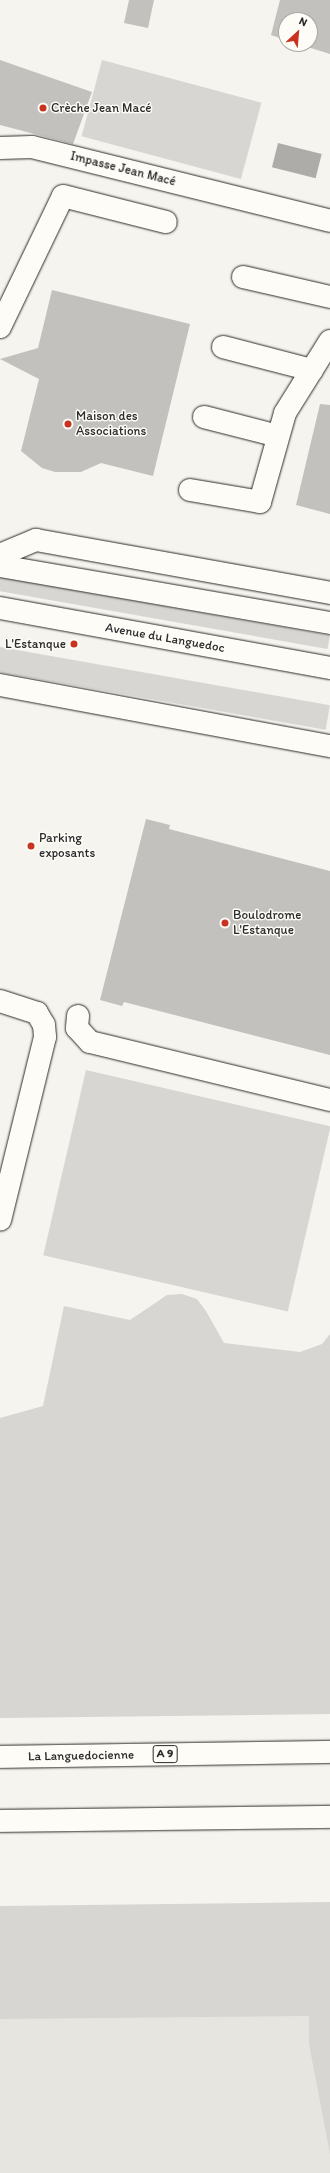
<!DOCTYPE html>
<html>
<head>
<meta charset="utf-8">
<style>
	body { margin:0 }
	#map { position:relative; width:330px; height:2173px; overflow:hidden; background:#f5f4ef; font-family:Itim,sans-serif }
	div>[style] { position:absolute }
	.built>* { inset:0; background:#e6e5e0; transform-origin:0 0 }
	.green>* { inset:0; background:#d7d6d2; transform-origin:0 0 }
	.water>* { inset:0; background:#adaca9; transform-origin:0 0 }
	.building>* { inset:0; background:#c2c1be }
	.roads { filter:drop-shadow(0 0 1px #2b2b2b) drop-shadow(0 0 1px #2b2b2b) }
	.minor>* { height:22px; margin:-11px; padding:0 11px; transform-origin:11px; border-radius:11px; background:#fdfcf7 }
	.highway>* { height:22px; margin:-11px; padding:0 11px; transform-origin:11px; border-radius:11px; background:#fdfcf7 }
	.dots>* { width:11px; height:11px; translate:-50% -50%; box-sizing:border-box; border:2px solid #fdfcf7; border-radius:50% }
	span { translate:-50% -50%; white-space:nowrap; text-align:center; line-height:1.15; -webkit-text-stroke:3px #fdfcf7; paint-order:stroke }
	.shield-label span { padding:1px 3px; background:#fdfcf7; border:1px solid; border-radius:3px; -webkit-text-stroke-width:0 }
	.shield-label { font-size:12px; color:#2b2b2b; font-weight:700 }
	.poi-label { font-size:13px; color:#2b2b2b }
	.left { translate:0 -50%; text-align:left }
	.right { translate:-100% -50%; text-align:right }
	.street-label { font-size:13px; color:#2b2b2b }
	.north { position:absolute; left:278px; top:12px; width:40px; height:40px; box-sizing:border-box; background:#fdfcf7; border:1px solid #a9a8a5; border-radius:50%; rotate:26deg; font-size:11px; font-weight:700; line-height:16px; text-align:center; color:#2b2b2b }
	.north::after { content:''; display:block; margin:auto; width:14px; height:18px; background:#c8321e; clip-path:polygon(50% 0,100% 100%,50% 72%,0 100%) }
</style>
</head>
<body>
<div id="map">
	<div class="built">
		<i style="left:330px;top:1909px;width:264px;height:330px;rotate:90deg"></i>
	</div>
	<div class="green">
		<i style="left:102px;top:60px;width:165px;height:79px;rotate:15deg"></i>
		<i style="left:0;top:577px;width:335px;height:14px;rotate:10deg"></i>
		<i style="left:0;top:647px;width:335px;height:25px;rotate:10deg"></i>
		<i style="left:86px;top:1070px;width:251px;height:190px;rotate:13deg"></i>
		<i style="clip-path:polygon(182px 1294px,197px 1299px,206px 1311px,224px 1343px,300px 1352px,322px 1344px,330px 1334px,330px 1714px,0 1718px,0 1418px,43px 1406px,64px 1306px,130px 1320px,167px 1295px)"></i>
		<i style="clip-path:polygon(330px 1902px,330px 2154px,309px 2044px,309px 2016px,0 2019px,0 1906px)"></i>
	</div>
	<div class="water">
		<i style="left:278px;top:143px;width:45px;height:25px;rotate:14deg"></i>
	</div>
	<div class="building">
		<i style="clip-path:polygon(129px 0,154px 0,148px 28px,124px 23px)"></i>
		<i style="clip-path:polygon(280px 0,330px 0,330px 54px,298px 44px,310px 44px,310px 20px,286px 20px,286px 40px,271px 35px)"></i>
		<i style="clip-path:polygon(0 60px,92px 92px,73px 144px,0 125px)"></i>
		<i style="clip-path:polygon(52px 290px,190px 324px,153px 476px,101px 463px,81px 472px,55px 472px,42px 468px,21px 451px,39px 379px,0 359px,38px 348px)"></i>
		<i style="clip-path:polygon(320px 404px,330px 405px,330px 514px,296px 505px)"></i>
		<i style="clip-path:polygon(146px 819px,170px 825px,169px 829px,330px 871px,330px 1055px,124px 1002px,122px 1006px,100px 1000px)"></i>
	</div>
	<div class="roads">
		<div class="minor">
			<i style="left:0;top:148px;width:32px;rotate:-2deg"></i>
			<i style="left:32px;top:147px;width:307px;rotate:13.9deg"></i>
			<i style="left:243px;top:277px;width:89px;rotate:12.9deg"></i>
			<i style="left:0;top:327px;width:145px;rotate:-64.3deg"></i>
			<i style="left:63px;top:196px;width:106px;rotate:14.2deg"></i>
			<i style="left:223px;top:347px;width:92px;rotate:14.5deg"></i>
			<i style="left:204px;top:417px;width:76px;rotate:14.4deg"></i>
			<i style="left:190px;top:490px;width:71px;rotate:9.7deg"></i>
			<i style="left:260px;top:502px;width:92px;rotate:-74.3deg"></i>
			<i style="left:285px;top:413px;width:85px;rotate:-58deg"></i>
			<i style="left:0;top:555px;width:39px;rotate:-23deg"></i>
			<i style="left:36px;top:540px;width:299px;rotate:10.2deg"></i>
			<i style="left:0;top:566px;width:335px;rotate:9.8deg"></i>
			<i style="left:0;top:608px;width:335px;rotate:10.3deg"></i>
			<i style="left:0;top:685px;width:336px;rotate:10.5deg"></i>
			<i style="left:0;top:1001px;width:39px;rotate:18deg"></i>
			<i style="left:37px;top:1013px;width:14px;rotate:60deg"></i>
			<i style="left:44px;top:1025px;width:12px;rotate:85deg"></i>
			<i style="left:45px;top:1037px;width:188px;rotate:103.8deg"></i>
			<i style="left:78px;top:1016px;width:12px;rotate:95deg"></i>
			<i style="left:77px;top:1028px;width:19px;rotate:47deg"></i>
			<i style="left:90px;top:1042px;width:247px;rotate:13.6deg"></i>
		</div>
		<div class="highway">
			<i style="left:0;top:1757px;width:330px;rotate:-0.9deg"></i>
			<i style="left:0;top:1821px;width:330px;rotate:-0.7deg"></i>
		</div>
	</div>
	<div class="dots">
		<i style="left:43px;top:108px;background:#c8321e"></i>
		<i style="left:68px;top:424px;background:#c8321e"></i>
		<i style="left:74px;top:644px;background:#c8321e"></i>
		<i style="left:31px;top:846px;background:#c8321e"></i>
		<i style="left:225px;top:923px;background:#c8321e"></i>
	</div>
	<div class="shield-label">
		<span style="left:165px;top:1754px">A 9</span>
	</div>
	<div class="poi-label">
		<span class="left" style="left:51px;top:108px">Crèche Jean Macé</span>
		<span class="left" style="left:76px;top:424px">Maison des<br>Associations</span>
		<span class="right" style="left:66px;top:644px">L'Estanque</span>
		<span class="left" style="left:39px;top:846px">Parking<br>exposants</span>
		<span class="left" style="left:233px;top:923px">Boulodrome<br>L'Estanque</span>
	</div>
	<div class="street-label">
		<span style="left:123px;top:169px;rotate:14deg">Impasse Jean Macé</span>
		<span style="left:165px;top:638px;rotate:10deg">Avenue du Languedoc</span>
		<span style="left:81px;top:1756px;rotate:-1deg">La Languedocienne</span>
	</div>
	<div class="north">N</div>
</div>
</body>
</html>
